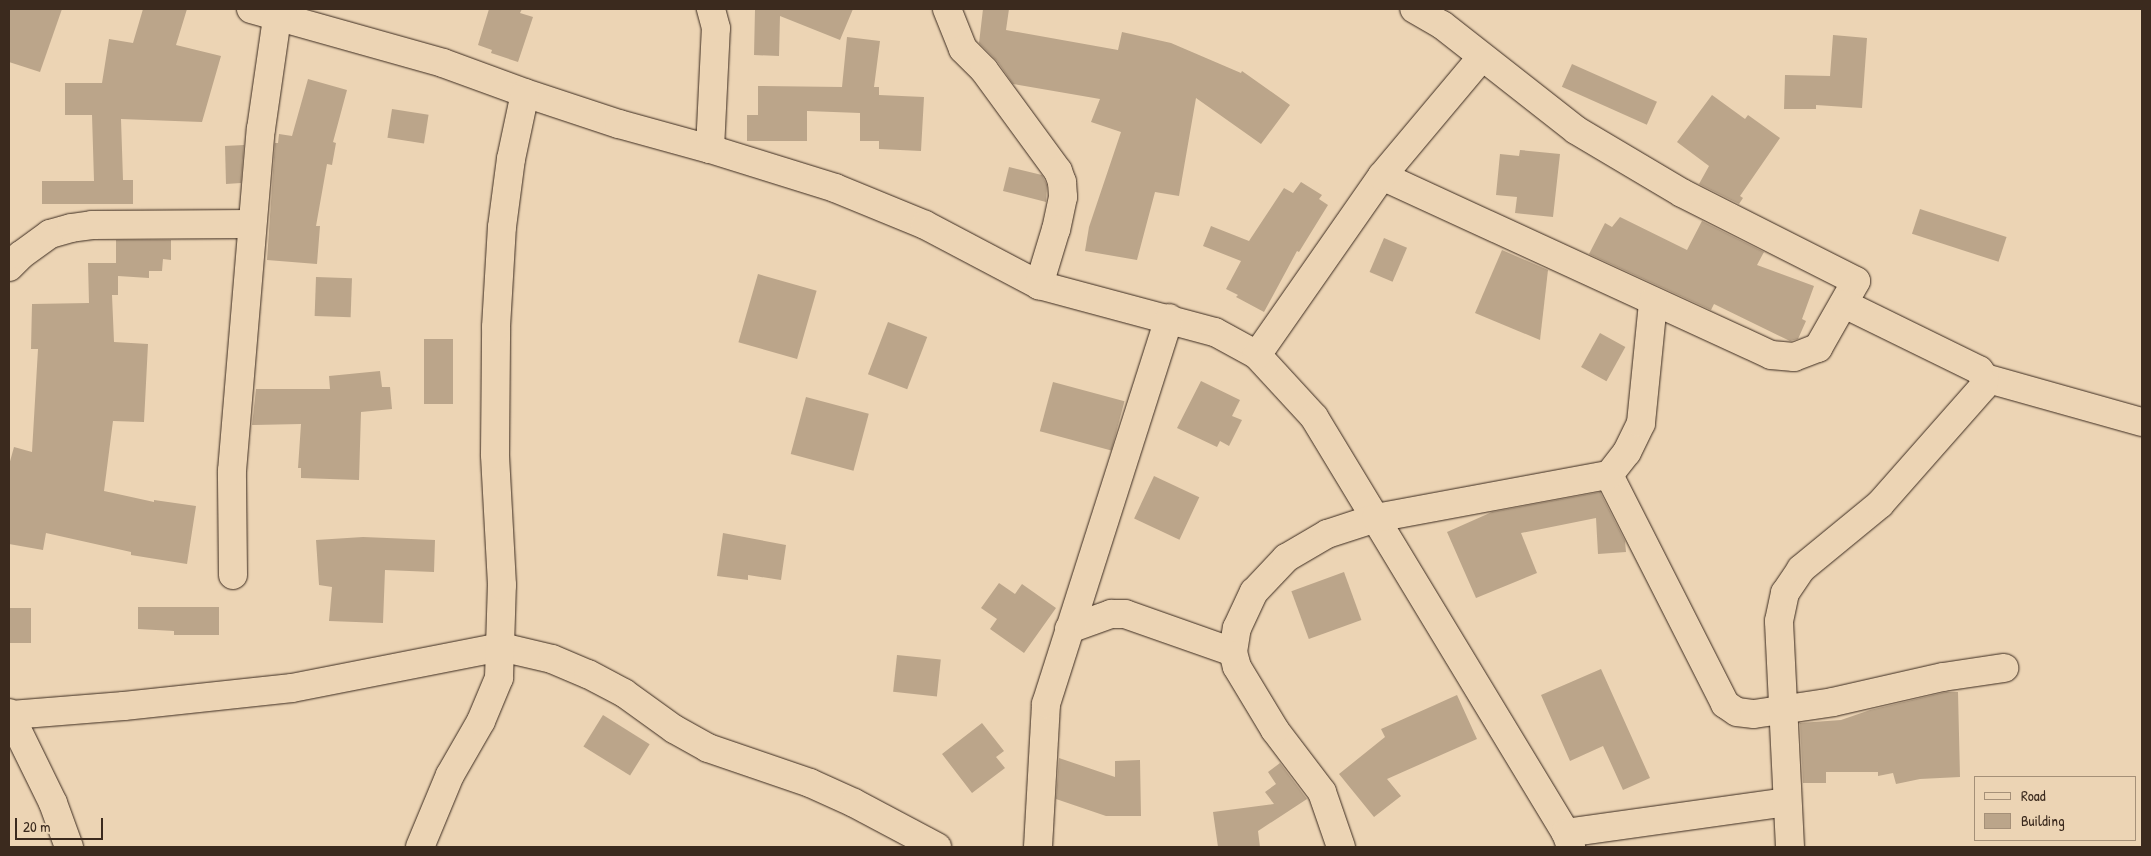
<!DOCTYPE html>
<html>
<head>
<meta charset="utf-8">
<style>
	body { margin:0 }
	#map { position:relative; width:2151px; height:856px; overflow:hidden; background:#ecd4b4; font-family:"Patrick Hand",sans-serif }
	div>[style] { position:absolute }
	.building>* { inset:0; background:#bba58a; transform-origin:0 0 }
	.roads { filter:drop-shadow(0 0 1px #3b2a1e) drop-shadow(0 0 1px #3b2a1e) }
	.street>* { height:28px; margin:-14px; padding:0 14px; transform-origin:14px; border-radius:14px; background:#ecd4b4 }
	span { translate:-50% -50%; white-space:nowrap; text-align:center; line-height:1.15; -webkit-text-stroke:4px #ecd4b4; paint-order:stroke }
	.frame { position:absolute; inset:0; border:10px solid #3b2a1e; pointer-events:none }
	.legend { position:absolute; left:1974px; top:776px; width:162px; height:65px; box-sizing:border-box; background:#ecd4b4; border:1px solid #a59078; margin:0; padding:6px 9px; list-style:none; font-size:15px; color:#3b2a1e }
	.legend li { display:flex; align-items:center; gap:10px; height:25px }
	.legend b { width:25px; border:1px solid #a59078 }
	.scale { position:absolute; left:15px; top:818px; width:88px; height:22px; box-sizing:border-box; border:2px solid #3b2a1e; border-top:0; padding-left:6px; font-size:15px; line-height:18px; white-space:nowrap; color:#3b2a1e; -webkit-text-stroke:4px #ecd4b4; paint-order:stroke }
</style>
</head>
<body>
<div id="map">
	<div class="building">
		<i style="clip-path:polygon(9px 9px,62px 9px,40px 72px,9px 62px)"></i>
		<i style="clip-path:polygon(143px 9px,187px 9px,176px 45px,221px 56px,202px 122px,121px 119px,123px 180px,133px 180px,133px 204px,42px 204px,42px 181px,94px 181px,92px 115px,65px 115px,65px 83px,102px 83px,109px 39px,133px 43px)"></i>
		<i style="clip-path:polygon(489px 9px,522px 9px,520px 13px,533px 17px,518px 62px,491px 53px,492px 50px,478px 45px)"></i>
		<i style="clip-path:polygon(755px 9px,853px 9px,840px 40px,780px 16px,779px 56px,754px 55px)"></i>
		<i style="clip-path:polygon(983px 9px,1009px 9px,1006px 30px,1118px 50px,1122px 32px,1171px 43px,1241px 73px,1242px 71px,1290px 105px,1261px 144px,1196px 98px,1179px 196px,1155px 192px,1137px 260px,1085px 251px,1089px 227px,1121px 132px,1091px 122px,1100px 99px,1013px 84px,997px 61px,979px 43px)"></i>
		<i style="clip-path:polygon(1833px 35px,1867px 38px,1862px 108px,1816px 105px,1816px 109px,1784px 109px,1785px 75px,1830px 76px)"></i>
		<i style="clip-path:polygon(847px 37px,880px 41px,874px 87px,879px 87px,879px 95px,924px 97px,921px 151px,879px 149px,879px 141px,860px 141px,860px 113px,807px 111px,807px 141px,747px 141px,747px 115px,758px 115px,758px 86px,842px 87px)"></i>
		<i style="left:1572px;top:64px;width:93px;height:25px;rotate:24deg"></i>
		<i style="clip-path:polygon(308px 79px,347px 90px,333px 142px,336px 143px,332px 165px,327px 164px,316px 226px,320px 226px,317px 264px,267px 260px,275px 143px,278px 143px,279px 134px,292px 136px)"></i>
		<i style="clip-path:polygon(1712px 95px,1745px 119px,1748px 115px,1780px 138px,1740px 196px,1743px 198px,1739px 204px,1699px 184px,1709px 166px,1677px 142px)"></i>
		<i style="left:392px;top:109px;width:37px;height:29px;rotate:9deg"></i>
		<i style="clip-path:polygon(244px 145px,241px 183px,226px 184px,225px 146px)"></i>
		<i style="clip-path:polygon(1520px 150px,1560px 154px,1553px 217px,1515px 213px,1517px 197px,1496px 195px,1500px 154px,1519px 156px)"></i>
		<i style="clip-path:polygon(1009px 167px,1042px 175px,1047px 185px,1046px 202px,1003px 191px)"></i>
		<i style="clip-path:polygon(1301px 182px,1322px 195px,1319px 199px,1328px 205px,1299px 252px,1297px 251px,1264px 312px,1236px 297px,1238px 295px,1226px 289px,1241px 261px,1203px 246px,1211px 226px,1249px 241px,1284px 188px,1293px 193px)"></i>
		<i style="left:1920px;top:209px;width:91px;height:26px;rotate:18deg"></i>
		<i style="clip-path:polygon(1620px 217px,1687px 250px,1702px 221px,1764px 252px,1757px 265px,1814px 286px,1802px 319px,1806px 321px,1798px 339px,1790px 341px,1714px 304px,1711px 310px,1589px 254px,1605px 223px,1612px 227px)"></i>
		<i style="left:1384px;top:238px;width:25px;height:37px;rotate:23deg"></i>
		<i style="clip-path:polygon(116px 240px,171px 240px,171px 260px,163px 259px,162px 271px,149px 271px,149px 278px,118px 276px,118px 295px,112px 295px,114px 342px,148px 344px,144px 422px,113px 421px,104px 491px,154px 502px,154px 500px,196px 506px,187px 564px,131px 555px,131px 552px,46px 533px,43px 550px,9px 544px,9px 465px,14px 447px,32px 452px,38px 349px,31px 349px,32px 304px,89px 303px,88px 263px,116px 263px)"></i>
		<i style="clip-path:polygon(1502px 250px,1548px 270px,1540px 340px,1475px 313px)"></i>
		<i style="left:758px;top:274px;width:61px;height:71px;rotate:16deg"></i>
		<i style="left:316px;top:277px;width:36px;height:39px;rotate:2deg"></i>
		<i style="left:888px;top:322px;width:42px;height:56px;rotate:21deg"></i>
		<i style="left:1600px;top:333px;width:29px;height:39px;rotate:29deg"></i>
		<i style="left:424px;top:339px;width:29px;height:65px"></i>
		<i style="clip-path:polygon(380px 371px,382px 387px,390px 387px,392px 409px,361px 412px,359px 480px,301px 478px,301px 468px,298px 468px,301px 424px,252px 425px,256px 389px,330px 389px,329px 376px)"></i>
		<i style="clip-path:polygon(1201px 381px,1240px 400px,1232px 416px,1242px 420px,1229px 446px,1220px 441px,1217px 447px,1177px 428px)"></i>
		<i style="left:1053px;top:382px;width:74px;height:51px;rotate:15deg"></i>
		<i style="left:806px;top:397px;width:65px;height:59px;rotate:15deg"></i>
		<i style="left:1154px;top:476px;width:50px;height:47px;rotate:25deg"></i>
		<i style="clip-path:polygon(1600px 492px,1625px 541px,1626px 552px,1598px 554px,1596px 518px,1521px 533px,1537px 573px,1476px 598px,1447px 532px,1492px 512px)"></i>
		<i style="clip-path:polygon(723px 533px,786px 545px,781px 580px,748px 575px,748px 580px,717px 576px)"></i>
		<i style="clip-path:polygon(363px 537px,435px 540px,434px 572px,385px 570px,383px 623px,329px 621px,332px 587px,319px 585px,316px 540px)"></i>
		<i style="left:1344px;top:572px;width:51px;height:56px;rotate:70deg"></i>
		<i style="clip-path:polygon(999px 583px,1015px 594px,1022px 584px,1056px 608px,1024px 653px,990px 629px,997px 619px,981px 608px)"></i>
		<i style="clip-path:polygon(138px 607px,219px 607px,219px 635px,174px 635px,174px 631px,138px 629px)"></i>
		<i style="left:9px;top:608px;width:22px;height:35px"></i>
		<i style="left:897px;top:655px;width:44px;height:37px;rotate:6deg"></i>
		<i style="clip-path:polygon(1601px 669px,1650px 778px,1623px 790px,1603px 746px,1570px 761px,1541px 695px)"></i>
		<i style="clip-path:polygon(1946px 692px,1958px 692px,1960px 777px,1920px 779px,1896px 784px,1893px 773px,1878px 776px,1878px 772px,1826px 772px,1826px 783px,1803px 783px,1800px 723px,1841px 720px,1870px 710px)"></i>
		<i style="clip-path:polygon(1457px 695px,1477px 739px,1387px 779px,1401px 796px,1374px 817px,1339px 774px,1385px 737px,1381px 729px)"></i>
		<i style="left:603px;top:715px;width:55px;height:37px;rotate:32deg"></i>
		<i style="clip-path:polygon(982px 723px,1004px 751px,996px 757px,1005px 768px,972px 793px,942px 754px)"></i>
		<i style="clip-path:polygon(1059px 758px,1115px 777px,1115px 761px,1140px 760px,1141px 816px,1106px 816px,1056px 799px)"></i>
		<i style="clip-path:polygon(1280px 763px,1307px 799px,1258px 831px,1260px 847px,1218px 847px,1213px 812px,1274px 804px,1265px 792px,1276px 784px,1268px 772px)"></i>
	</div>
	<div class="roads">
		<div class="street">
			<i style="left:251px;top:9px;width:199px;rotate:15.7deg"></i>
			<i style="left:443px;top:63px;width:87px;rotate:20.1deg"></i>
			<i style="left:525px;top:93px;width:99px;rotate:18.3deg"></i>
			<i style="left:619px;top:124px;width:94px;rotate:15.4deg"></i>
			<i style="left:710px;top:149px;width:131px;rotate:17.3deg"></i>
			<i style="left:835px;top:188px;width:97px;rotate:22.3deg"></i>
			<i style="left:925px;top:225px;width:129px;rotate:27.8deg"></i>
			<i style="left:1039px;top:285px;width:182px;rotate:15deg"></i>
			<i style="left:1215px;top:332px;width:48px;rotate:28.7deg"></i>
			<i style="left:1257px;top:355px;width:84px;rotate:47.4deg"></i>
			<i style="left:1314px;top:417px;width:486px;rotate:58.8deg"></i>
			<i style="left:1566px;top:833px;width:15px;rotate:70deg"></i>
			<i style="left:947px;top:9px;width:43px;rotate:68.2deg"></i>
			<i style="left:963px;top:49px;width:30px;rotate:45deg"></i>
			<i style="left:984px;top:70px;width:125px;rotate:53.8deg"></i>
			<i style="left:1058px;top:171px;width:12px;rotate:70deg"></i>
			<i style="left:1062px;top:182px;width:15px;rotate:86deg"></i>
			<i style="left:1063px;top:197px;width:33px;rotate:102deg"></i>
			<i style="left:1056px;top:229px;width:59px;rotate:106.9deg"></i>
			<i style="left:710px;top:149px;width:121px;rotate:-87.2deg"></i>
			<i style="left:716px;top:28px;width:20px;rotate:-105deg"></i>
			<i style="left:1382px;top:176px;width:428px;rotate:24.7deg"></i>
			<i style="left:1771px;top:355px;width:23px;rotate:5deg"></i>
			<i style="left:1794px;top:357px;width:26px;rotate:-21deg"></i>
			<i style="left:1818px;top:348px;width:77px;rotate:-60.4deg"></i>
			<i style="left:1856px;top:281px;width:195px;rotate:-153.2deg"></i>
			<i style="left:1682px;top:193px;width:123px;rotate:-149.3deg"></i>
			<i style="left:1576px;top:130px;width:170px;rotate:-141.9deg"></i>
			<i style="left:1442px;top:25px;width:32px;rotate:-150deg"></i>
			<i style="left:9px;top:267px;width:17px;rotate:-45deg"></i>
			<i style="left:21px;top:255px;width:36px;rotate:-36deg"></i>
			<i style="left:50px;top:234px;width:22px;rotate:-16deg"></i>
			<i style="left:71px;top:228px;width:21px;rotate:-8deg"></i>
			<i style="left:92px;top:225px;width:160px;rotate:-0.4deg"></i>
			<i style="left:1257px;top:355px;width:218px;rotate:-55.1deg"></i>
			<i style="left:1382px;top:176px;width:154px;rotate:-50deg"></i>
			<i style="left:1985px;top:378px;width:163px;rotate:15.7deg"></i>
			<i style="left:1609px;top:475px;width:257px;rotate:63.1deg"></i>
			<i style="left:1725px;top:704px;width:14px;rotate:34deg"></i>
			<i style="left:1737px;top:712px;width:17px;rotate:7deg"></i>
			<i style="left:1754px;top:714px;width:80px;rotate:-8.6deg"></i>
			<i style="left:1833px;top:702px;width:113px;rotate:-12.8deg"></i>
			<i style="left:1943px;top:677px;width:62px;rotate:-8.4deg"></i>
			<i style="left:233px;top:575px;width:104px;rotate:-90.6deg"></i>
			<i style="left:232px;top:471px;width:343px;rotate:-85.2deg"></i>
			<i style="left:261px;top:129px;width:112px;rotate:-81.8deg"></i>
			<i style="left:1069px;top:629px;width:45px;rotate:-19.7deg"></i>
			<i style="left:1111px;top:614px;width:14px"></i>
			<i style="left:1125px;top:614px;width:114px;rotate:19.4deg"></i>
			<i style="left:9px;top:713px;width:100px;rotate:63.9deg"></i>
			<i style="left:53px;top:803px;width:47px;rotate:70deg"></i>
			<i style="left:11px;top:715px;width:113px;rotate:-4.6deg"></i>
			<i style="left:124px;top:706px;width:169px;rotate:-6.1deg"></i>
			<i style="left:292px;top:688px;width:213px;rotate:-11.1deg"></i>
			<i style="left:501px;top:647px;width:52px;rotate:13.2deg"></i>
			<i style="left:552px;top:659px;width:39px;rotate:23deg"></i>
			<i style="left:588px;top:674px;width:41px;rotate:27.8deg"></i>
			<i style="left:624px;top:693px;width:62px;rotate:35.8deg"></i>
			<i style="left:674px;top:729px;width:39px;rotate:29deg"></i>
			<i style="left:708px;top:748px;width:108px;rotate:18.9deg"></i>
			<i style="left:810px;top:783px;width:48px;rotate:24.4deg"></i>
			<i style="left:854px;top:803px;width:94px;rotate:27.9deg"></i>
			<i style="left:1566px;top:833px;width:223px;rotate:-8deg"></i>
			<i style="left:420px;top:847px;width:78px;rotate:-67.4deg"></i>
			<i style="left:450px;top:775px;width:62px;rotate:-60.1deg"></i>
			<i style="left:481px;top:721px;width:47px;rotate:-67.3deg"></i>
			<i style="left:499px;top:678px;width:93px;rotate:-88.2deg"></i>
			<i style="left:502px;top:585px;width:131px;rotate:-93.1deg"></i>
			<i style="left:495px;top:454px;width:127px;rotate:-89.5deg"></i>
			<i style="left:496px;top:327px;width:100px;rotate:-86.6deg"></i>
			<i style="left:502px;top:227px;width:69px;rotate:-82.5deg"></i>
			<i style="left:511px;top:159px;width:67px;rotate:-78deg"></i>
			<i style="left:1038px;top:847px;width:143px;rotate:-86.8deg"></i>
			<i style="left:1046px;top:704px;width:405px;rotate:-72.3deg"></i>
			<i style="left:1341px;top:847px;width:58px;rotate:-109.1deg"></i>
			<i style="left:1322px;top:792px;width:78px;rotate:-127.2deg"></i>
			<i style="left:1275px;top:730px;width:74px;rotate:-121.1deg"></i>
			<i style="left:1237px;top:667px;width:16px;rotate:-105deg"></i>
			<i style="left:1233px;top:652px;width:24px;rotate:-81deg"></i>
			<i style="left:1237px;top:628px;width:40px;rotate:-65deg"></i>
			<i style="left:1254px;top:592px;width:47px;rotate:-46.7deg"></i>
			<i style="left:1286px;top:558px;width:48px;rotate:-30.3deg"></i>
			<i style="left:1327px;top:534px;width:52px;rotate:-18.1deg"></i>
			<i style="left:1376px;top:518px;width:237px;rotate:-10.5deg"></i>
			<i style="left:1609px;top:475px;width:29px;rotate:-52deg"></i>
			<i style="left:1627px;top:452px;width:32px;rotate:-64deg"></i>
			<i style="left:1641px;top:423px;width:122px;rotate:-84.3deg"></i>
			<i style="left:1790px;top:847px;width:226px;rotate:-92.8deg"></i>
			<i style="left:1779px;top:621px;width:29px;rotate:-78deg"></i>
			<i style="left:1785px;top:593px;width:29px;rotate:-56deg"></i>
			<i style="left:1801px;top:569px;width:102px;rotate:-39.4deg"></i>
			<i style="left:1880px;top:504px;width:156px;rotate:-48.6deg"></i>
			<i style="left:1983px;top:387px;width:9px;rotate:-77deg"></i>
			<i style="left:1985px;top:378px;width:10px;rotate:-127deg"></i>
			<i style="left:1979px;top:370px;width:150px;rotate:-153.9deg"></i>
		</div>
	</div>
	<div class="frame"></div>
	<ul class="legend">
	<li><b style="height:6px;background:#ecd4b4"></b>Road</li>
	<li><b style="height:14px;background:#bba58a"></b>Building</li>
	</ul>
	<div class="scale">20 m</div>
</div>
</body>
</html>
